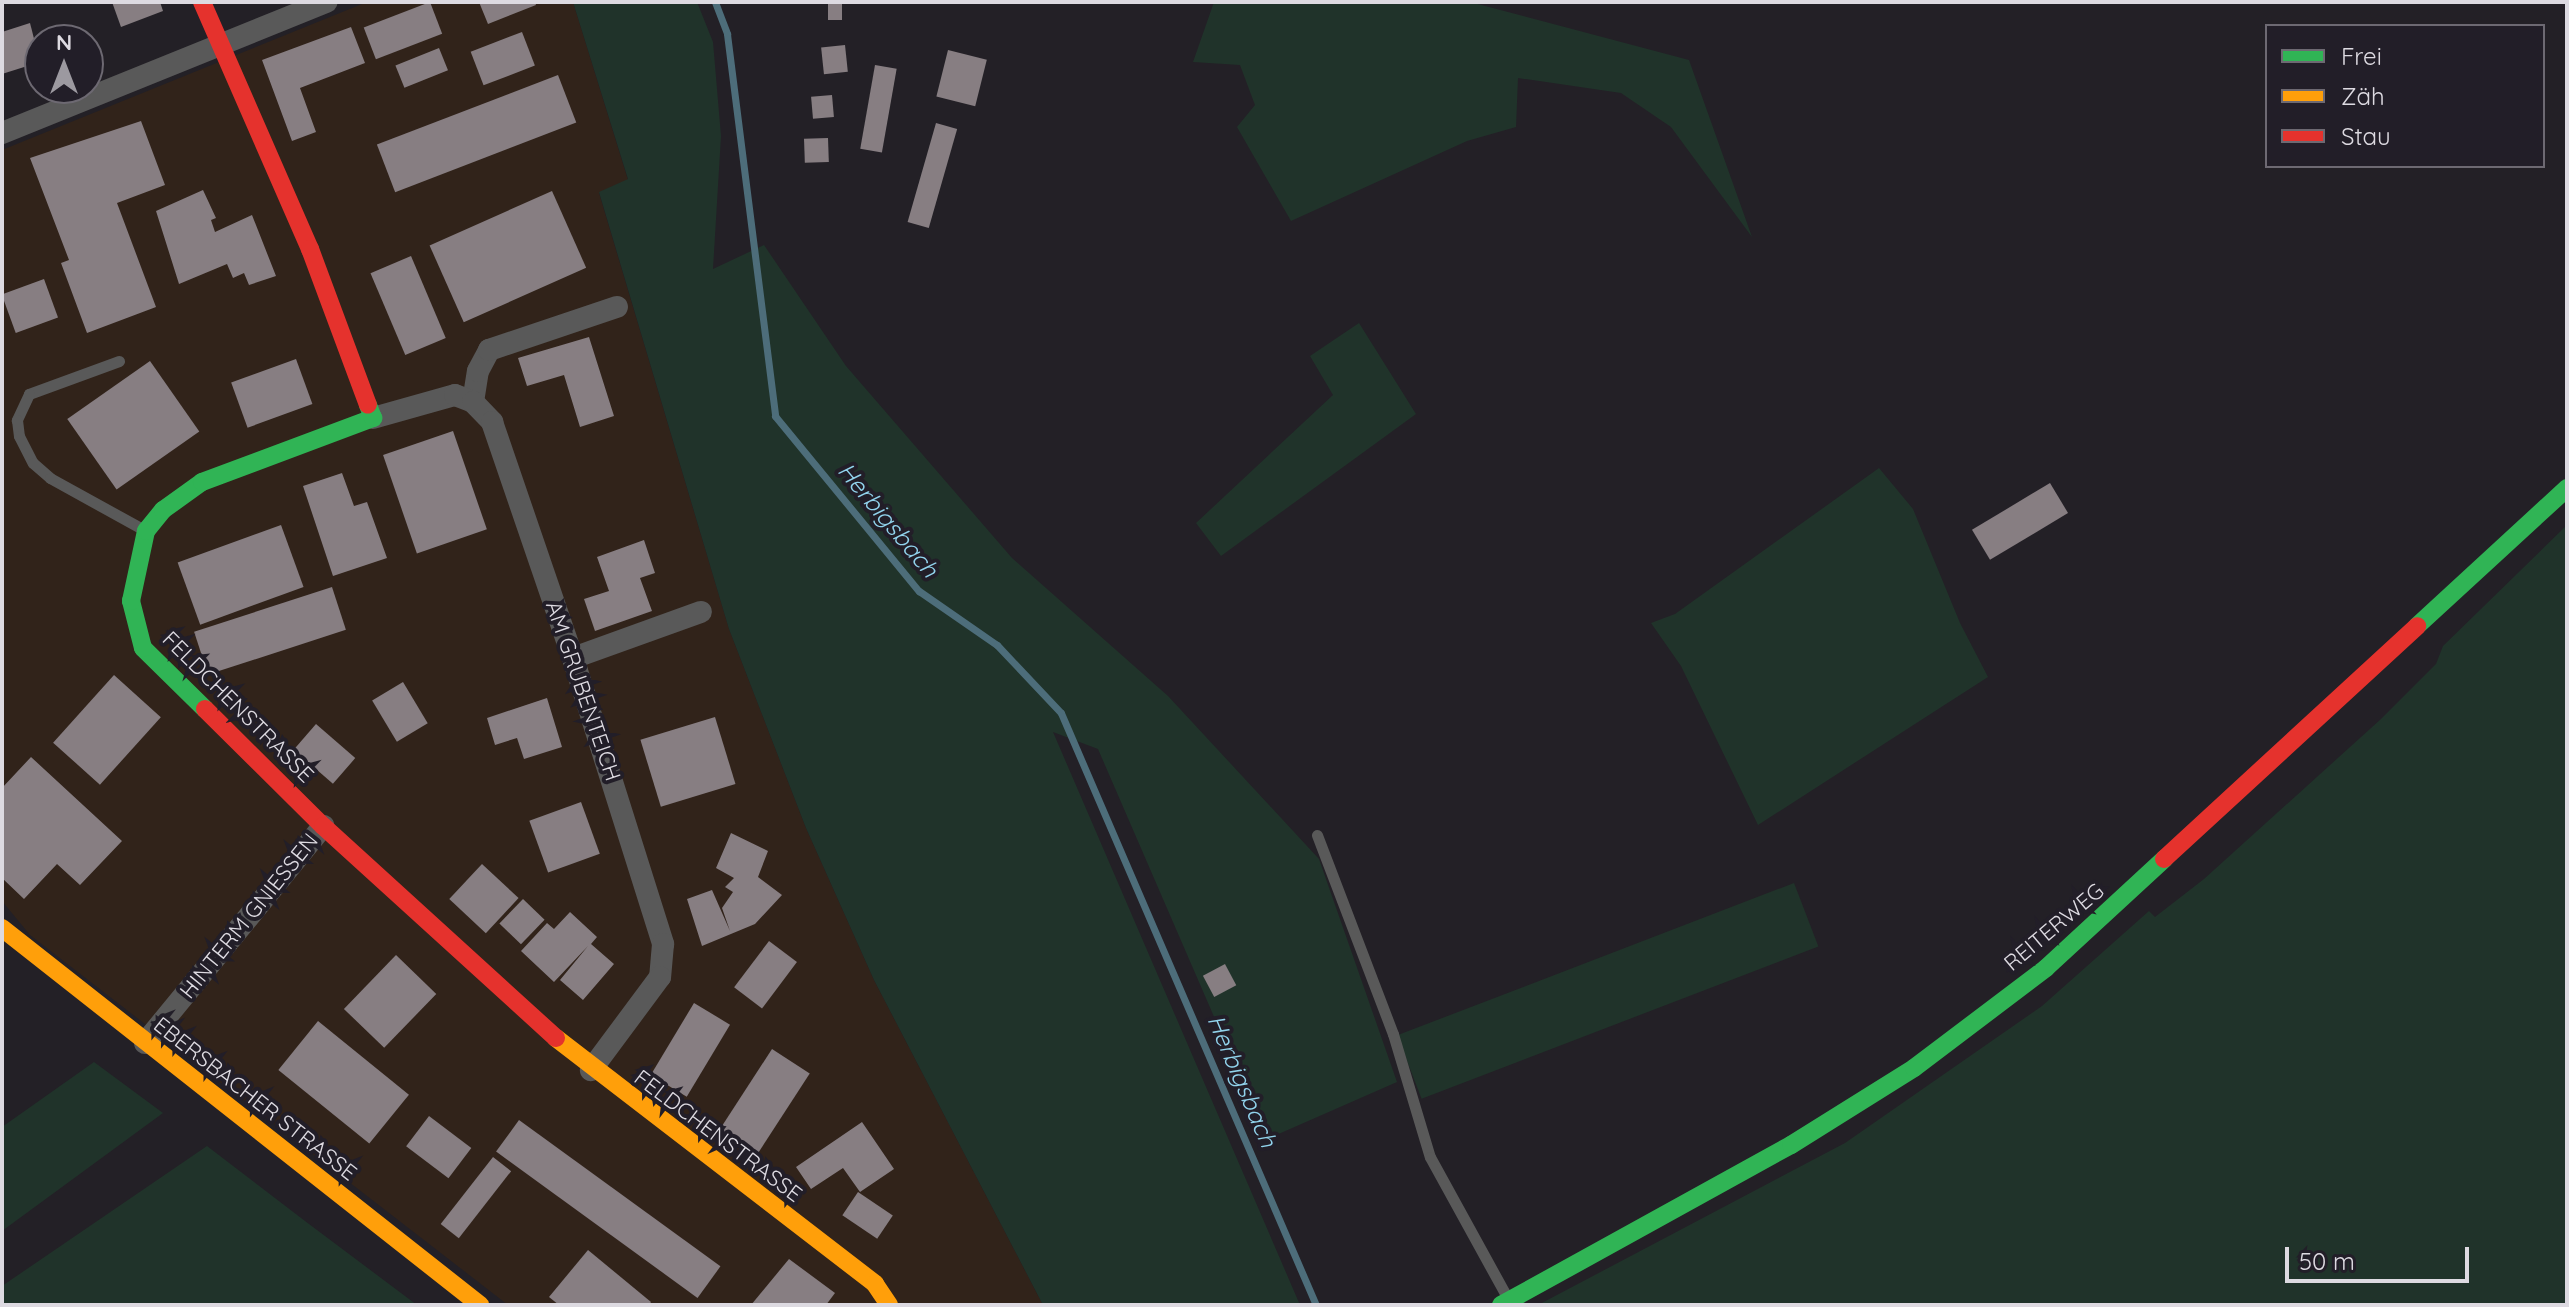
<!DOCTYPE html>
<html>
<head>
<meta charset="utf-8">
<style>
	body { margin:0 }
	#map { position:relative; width:2569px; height:1307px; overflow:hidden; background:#232026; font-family:Quicksand,sans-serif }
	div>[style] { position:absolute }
	.industrial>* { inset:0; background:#31231a }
	.green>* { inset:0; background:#20332a; transform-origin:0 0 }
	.stream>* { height:7px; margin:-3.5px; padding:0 3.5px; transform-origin:3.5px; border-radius:3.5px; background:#4d6d7a }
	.building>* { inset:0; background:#877e82; transform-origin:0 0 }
	.lane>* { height:11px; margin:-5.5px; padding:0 5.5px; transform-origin:5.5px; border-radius:5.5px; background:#595959 }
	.street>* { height:22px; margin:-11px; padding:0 11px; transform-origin:11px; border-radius:11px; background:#595959 }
	.fast>* { height:18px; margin:-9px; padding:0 9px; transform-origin:9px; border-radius:9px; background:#30b455 }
	.slow>* { height:18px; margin:-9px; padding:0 9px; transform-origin:9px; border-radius:9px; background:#ff9f0a }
	.jam>* { height:18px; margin:-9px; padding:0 9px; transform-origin:9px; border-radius:9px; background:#e5322d }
	span { translate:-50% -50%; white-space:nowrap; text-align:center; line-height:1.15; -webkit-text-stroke:8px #221e28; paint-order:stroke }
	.street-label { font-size:22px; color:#dddae1 }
	.water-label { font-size:24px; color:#91d3ec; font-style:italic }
	.frame { position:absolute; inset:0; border:4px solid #dddae1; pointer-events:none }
	.legend { position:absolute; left:2265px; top:24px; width:280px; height:144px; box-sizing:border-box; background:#221e28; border:2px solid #6d6972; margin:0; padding:10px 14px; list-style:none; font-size:24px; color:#dddae1 }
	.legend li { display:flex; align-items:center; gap:16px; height:40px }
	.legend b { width:40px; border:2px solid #6d6972 }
	.north { position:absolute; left:24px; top:24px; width:80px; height:80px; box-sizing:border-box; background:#221e28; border:2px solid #6d6972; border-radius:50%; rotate:0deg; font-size:22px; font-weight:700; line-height:32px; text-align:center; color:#dddae1 }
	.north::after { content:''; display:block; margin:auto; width:28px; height:36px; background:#9c99a0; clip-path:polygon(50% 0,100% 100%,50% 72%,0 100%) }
	.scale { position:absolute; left:2285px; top:1247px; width:184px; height:36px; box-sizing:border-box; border:4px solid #dddae1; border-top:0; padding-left:10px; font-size:24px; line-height:28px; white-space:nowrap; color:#dddae1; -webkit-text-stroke:6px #221e28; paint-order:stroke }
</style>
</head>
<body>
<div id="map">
	<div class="industrial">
		<i style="clip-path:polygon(367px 2px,573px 2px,628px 180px,599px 193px,729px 629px,806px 828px,874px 980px,1043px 1305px,508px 1305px,30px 935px,2px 901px,2px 150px)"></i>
	</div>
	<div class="green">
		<i style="clip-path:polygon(573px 2px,697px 2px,713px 42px,721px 136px,713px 269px,764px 245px,846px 366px,1012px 558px,1168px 696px,1319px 859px,1397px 1082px,1267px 1139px,1098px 749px,1053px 732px,1300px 1305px,1043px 1305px,874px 980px,806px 828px,729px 629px,599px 192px,628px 179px)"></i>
		<i style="clip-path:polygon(1214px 2px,1470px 2px,1689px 60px,1752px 237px,1671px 127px,1621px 93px,1518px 78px,1516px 127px,1467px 141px,1291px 221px,1237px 127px,1255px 105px,1240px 65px,1193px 62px)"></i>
		<i style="clip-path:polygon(1359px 323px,1416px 414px,1221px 556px,1196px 523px,1333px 395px,1310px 356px)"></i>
		<i style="clip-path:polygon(1879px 468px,1913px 509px,1960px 623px,1988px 677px,1758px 825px,1681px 666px,1651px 623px,1675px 614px)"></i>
		<i style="clip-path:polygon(2567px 525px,2567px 1305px,1538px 1305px,1845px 1143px,2042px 1006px,2149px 911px,2155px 917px,2204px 879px,2381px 719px,2436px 664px,2443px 646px)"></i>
		<i style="left:1794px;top:883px;width:68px;height:425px;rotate:69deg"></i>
		<i style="clip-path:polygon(94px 1062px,163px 1113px,2px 1231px,2px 1127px)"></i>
		<i style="clip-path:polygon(207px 1146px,305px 1221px,417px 1305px,2px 1305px,2px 1286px)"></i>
	</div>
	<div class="stream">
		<i style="left:715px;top:2px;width:34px;rotate:69deg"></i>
		<i style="left:727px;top:34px;width:385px;rotate:82.8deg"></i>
		<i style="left:775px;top:416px;width:227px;rotate:50.6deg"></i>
		<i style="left:919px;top:591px;width:95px;rotate:34.7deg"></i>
		<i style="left:997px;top:645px;width:93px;rotate:46.7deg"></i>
		<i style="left:1061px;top:713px;width:645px;rotate:66.7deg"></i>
	</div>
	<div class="building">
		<i style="clip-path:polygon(112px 2px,160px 2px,163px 11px,121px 27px)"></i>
		<i style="left:430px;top:2px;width:34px;height:71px;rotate:69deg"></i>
		<i style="clip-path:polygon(479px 2px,535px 2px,536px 5px,488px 24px)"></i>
		<i style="left:828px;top:2px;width:14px;height:18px"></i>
		<i style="clip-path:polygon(30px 23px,40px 62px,2px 74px,2px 32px)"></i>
		<i style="clip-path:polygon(351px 27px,365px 63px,300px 88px,316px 132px,292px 141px,262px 60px)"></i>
		<i style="left:522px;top:32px;width:36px;height:55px;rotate:69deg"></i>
		<i style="left:845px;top:45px;width:27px;height:24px;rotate:84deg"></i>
		<i style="left:439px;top:48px;width:24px;height:47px;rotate:68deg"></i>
		<i style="left:948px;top:50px;width:40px;height:48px;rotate:14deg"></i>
		<i style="left:875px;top:65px;width:22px;height:85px;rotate:10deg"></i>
		<i style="left:558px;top:75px;width:51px;height:194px;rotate:69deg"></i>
		<i style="left:832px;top:95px;width:22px;height:21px;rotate:85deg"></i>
		<i style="clip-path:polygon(141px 121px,165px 185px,117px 203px,156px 307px,87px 333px,61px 263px,69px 260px,30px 158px)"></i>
		<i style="left:936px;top:123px;width:22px;height:103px;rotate:16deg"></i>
		<i style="left:828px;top:138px;width:24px;height:24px;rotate:88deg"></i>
		<i style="clip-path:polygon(203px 190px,216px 218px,211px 220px,215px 232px,252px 215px,276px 276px,249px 285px,244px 273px,233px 278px,227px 264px,179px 284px,156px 211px)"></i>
		<i style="left:552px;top:191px;width:84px;height:134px;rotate:66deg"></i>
		<i style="left:411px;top:256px;width:89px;height:44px;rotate:67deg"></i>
		<i style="left:44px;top:279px;width:41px;height:45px;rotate:70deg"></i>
		<i style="clip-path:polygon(589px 337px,614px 416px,580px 427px,564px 375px,527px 386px,518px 358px)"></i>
		<i style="left:296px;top:359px;width:48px;height:69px;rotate:70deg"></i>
		<i style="left:150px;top:361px;width:86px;height:101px;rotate:55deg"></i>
		<i style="left:453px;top:431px;width:104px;height:74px;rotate:71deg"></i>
		<i style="clip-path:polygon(342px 473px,354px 506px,367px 502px,387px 558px,333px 576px,303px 486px)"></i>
		<i style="left:2050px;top:483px;width:35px;height:91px;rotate:59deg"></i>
		<i style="left:281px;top:525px;width:66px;height:110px;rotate:70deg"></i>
		<i style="clip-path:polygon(644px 540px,655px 573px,640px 578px,652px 611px,595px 631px,584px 599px,609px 591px,597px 557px)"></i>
		<i style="left:332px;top:587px;width:45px;height:145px;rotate:72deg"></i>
		<i style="left:114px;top:675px;width:63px;height:91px;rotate:42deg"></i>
		<i style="left:403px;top:682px;width:48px;height:36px;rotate:59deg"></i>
		<i style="clip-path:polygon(547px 698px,562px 747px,524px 759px,517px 738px,495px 745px,487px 718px)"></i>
		<i style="left:715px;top:717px;width:70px;height:78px;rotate:73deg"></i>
		<i style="left:316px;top:724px;width:52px;height:34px;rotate:41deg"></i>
		<i style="clip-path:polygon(31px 757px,122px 841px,80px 885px,57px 864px,24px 899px,2px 878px,2px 788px)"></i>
		<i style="left:581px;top:802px;width:55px;height:55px;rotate:70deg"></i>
		<i style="clip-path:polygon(731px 833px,768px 851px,758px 877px,782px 895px,755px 924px,702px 946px,687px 899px,712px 890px,730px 931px,722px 908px,733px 892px,725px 887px,734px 878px,716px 868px)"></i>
		<i style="left:482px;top:864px;width:50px;height:48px;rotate:43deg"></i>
		<i style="left:523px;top:899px;width:30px;height:34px;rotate:44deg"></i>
		<i style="clip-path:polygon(570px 912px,597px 937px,591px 944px,614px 964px,583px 1000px,560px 980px,588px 946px,554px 982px,521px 951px,547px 923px,554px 929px)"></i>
		<i style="left:769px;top:941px;width:35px;height:58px;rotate:37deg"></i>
		<i style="left:396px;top:955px;width:56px;height:75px;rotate:44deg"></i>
		<i style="left:1225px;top:964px;width:24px;height:25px;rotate:62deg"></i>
		<i style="left:694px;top:1003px;width:42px;height:84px;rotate:31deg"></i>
		<i style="left:318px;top:1021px;width:117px;height:63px;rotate:39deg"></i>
		<i style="left:772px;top:1049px;width:45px;height:96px;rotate:33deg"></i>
		<i style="left:429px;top:1116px;width:53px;height:38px;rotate:37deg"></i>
		<i style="left:519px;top:1120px;width:249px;height:39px;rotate:36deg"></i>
		<i style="clip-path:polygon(862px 1122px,894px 1169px,860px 1192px,843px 1168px,811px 1189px,796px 1167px)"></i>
		<i style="left:493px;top:1157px;width:23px;height:85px;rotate:38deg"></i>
		<i style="left:858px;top:1192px;width:42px;height:28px;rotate:34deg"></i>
		<i style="clip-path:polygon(588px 1250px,651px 1302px,649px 1305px,559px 1305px,549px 1297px)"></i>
		<i style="clip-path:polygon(789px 1259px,835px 1293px,826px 1305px,751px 1305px)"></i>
	</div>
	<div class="lane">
		<i style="left:119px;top:361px;width:96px;rotate:159.9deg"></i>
		<i style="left:29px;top:394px;width:29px;rotate:115deg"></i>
		<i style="left:17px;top:420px;width:16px;rotate:83deg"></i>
		<i style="left:19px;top:436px;width:30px;rotate:63deg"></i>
		<i style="left:33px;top:463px;width:23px;rotate:41deg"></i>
		<i style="left:50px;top:478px;width:110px;rotate:28.9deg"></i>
		<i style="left:1317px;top:835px;width:213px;rotate:69.1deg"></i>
		<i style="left:1393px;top:1034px;width:128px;rotate:73.3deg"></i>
		<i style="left:1430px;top:1157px;width:160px;rotate:61.2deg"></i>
	</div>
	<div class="street">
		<i style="left:2px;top:133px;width:350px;rotate:-22deg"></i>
		<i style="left:473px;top:402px;width:31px;rotate:-81deg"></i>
		<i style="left:478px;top:371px;width:24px;rotate:-62deg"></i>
		<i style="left:489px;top:350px;width:135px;rotate:-18.6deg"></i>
		<i style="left:373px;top:418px;width:85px;rotate:-15.7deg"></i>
		<i style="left:455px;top:395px;width:19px;rotate:21deg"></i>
		<i style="left:473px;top:402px;width:28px;rotate:46deg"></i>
		<i style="left:492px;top:422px;width:250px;rotate:71.1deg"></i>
		<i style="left:573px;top:658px;width:300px;rotate:72.5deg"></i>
		<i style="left:663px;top:944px;width:33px;rotate:95deg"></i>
		<i style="left:660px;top:977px;width:116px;rotate:126.6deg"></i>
		<i style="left:573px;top:658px;width:136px;rotate:-19.8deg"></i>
		<i style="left:145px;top:1043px;width:281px;rotate:-50.6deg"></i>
	</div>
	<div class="fast">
		<i style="left:2417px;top:626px;width:204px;rotate:-42.6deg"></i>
		<i style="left:205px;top:709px;width:87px;rotate:-135.5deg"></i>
		<i style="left:143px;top:648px;width:49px;rotate:-104.3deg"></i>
		<i style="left:131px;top:601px;width:72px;rotate:-77.9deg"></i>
		<i style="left:146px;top:531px;width:27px;rotate:-51deg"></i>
		<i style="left:163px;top:510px;width:48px;rotate:-35.7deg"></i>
		<i style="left:202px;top:482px;width:183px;rotate:-20.5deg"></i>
		<i style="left:373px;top:418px;width:14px;rotate:-111deg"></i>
		<i style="left:1501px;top:1305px;width:331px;rotate:-28.9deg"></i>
		<i style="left:1791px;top:1145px;width:145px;rotate:-32deg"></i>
		<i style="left:1914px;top:1068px;width:166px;rotate:-37.1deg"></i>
		<i style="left:2046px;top:968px;width:161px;rotate:-42.7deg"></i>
	</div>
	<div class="slow">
		<i style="left:2px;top:928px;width:609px;rotate:38.26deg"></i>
		<i style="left:556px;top:1038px;width:403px;rotate:37.6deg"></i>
		<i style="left:875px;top:1284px;width:25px;rotate:56deg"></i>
	</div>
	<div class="jam">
		<i style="left:202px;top:2px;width:270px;rotate:66.4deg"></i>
		<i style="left:310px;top:249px;width:166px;rotate:69.6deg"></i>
		<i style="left:205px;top:709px;width:166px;rotate:44.8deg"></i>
		<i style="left:323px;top:826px;width:315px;rotate:42.3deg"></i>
		<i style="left:2164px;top:859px;width:344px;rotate:-42.6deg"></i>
	</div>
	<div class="street-label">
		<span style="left:583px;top:691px;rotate:71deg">AM GRUBENTEICH</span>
		<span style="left:238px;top:707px;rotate:45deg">FELDCHENSTRASSE</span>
		<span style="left:249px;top:916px;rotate:-51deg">HINTERM GNIESSEN</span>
		<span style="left:2054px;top:927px;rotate:-40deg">REITERWEG</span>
		<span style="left:255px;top:1099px;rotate:38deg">EBERSBACHER STRASSE</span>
		<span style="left:718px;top:1136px;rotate:37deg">FELDCHENSTRASSE</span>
	</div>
	<div class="water-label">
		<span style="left:888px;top:520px;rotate:50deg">Herbigsbach</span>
		<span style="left:1242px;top:1081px;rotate:67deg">Herbigsbach</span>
	</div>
	<div class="frame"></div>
	<ul class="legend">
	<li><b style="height:10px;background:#30b455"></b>Frei</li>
	<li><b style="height:10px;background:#ff9f0a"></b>Zäh</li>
	<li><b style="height:10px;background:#e5322d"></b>Stau</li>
	</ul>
	<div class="north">N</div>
	<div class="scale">50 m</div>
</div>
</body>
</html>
